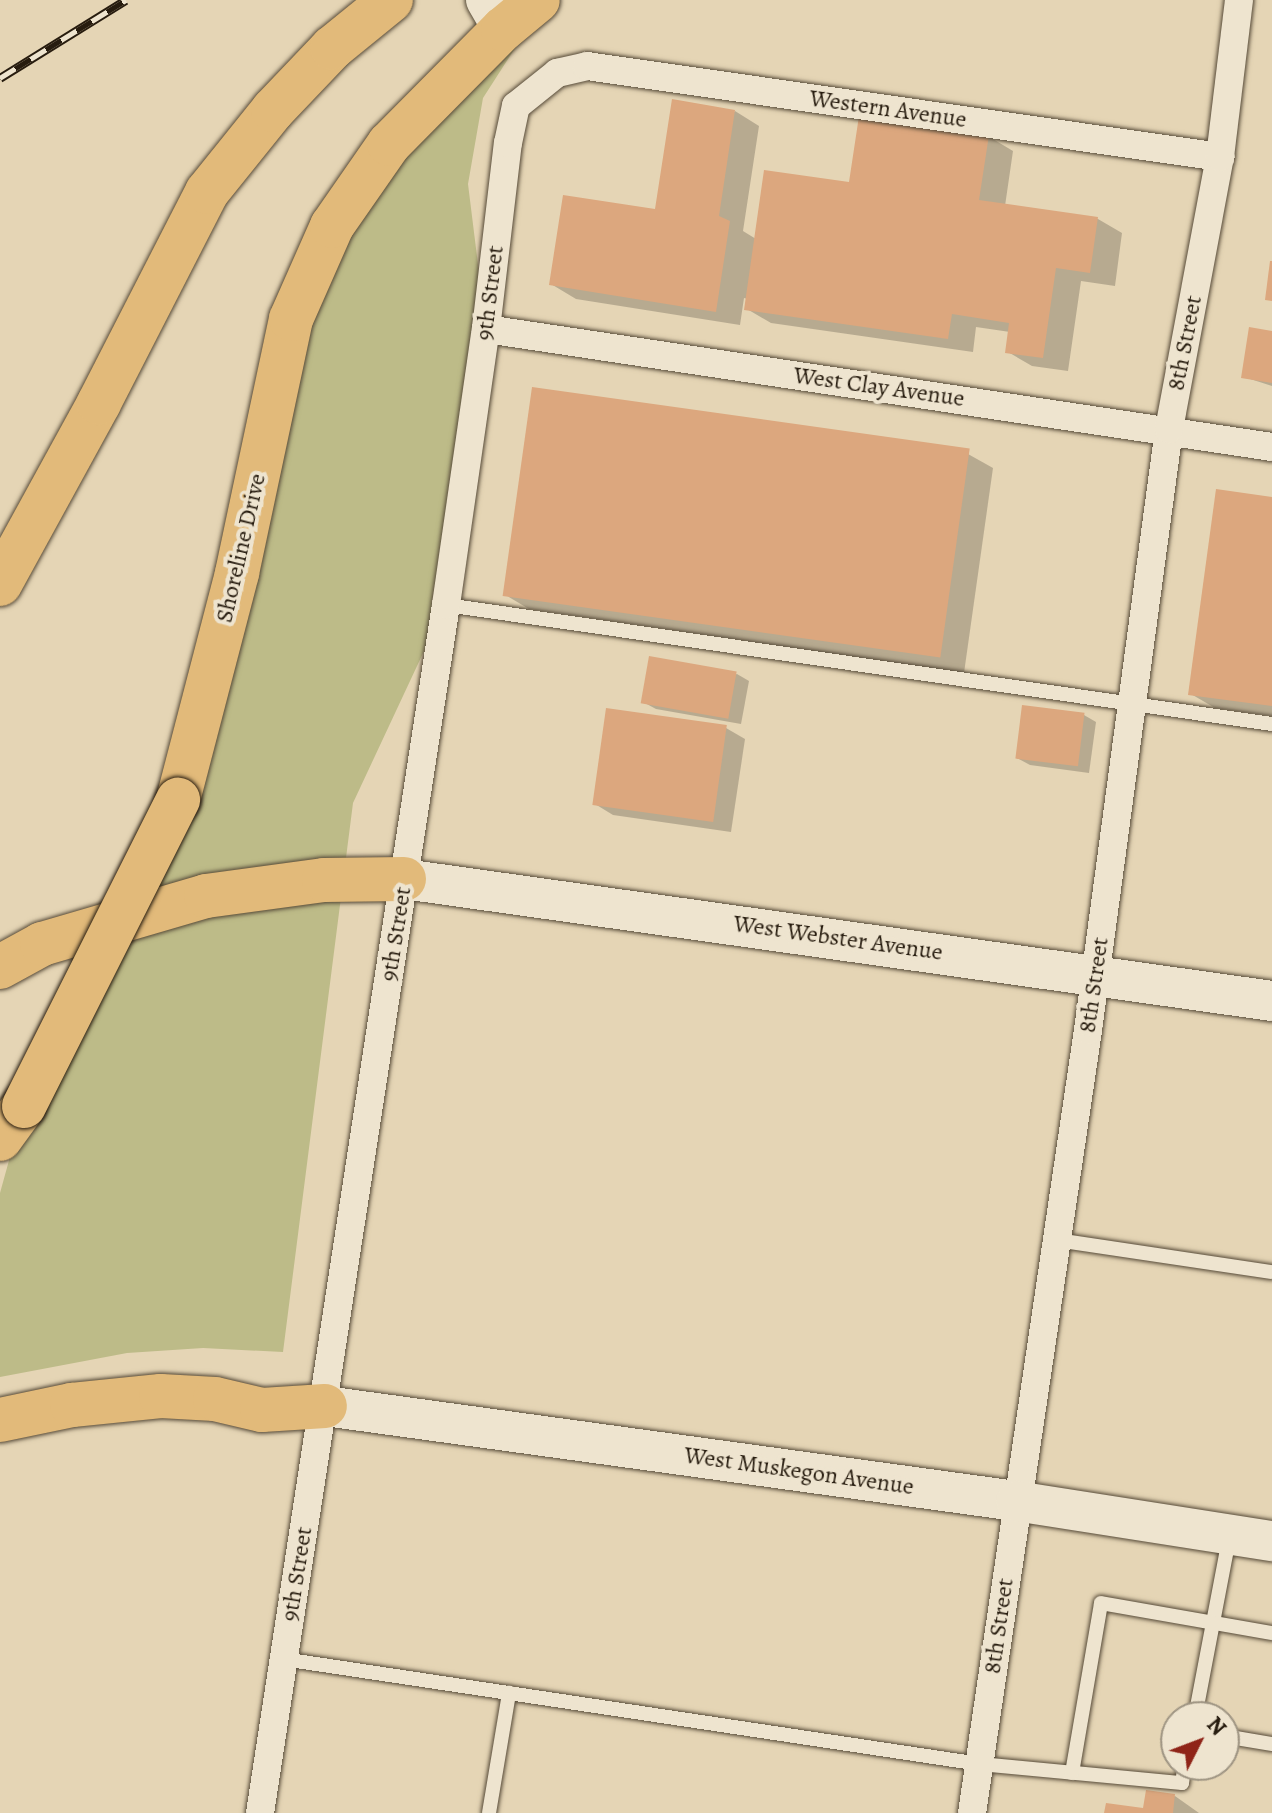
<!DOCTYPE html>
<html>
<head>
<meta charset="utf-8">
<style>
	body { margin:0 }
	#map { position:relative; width:1272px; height:1813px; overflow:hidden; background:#e5d5b5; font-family:Alegreya,serif }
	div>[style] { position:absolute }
	.green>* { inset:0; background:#bdbb88 }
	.shadow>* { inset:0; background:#0003 }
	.building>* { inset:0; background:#dca77e; transform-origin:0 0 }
	.roads { filter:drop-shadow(0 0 2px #564a38) drop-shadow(0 0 2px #564a38) }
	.lane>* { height:14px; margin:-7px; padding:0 7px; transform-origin:7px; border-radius:7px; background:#eee4cf }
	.street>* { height:28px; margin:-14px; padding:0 14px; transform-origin:14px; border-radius:14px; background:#eee4cf }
	.secondary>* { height:40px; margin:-20px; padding:0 20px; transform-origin:20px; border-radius:20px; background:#eee4cf }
	.highway>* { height:44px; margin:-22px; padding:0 22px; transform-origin:22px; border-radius:22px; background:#e2ba7a }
	.rail>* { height:9px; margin-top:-4.5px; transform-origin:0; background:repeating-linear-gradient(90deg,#eee4cf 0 18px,#271c0f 0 36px); box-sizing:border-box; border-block:2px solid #271c0f }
	.bridges { filter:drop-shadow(0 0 2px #271c0f) drop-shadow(0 0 2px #271c0f) }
	.highway-bridge>* { height:44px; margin:-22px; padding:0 22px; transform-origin:22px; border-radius:22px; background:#e2ba7a }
	span { translate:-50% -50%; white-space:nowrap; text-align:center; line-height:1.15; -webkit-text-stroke:8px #eee4cf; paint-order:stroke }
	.street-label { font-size:24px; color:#271c0f }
	.north { position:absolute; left:1160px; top:1701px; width:80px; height:80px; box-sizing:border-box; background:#eee4cf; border:2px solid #9e9482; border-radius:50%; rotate:48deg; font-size:22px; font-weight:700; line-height:32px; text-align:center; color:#271c0f }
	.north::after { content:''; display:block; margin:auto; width:28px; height:36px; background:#8f2418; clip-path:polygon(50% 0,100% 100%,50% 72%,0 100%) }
</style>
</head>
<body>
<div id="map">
	<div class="green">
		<i style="clip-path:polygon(546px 0,483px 98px,468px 184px,486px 329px,446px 604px,353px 803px,283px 1352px,203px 1348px,127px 1353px,0 1377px,0 1193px,24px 1106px,178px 800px,332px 226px)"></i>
	</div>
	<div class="shadow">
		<i style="clip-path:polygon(735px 111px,759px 126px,743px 231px,756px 239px,851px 184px,988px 136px,1013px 151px,1005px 206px,1098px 219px,1122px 233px,1115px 286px,1081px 281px,1068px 371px,1032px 366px,1008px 352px,1010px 332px,976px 327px,973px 352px,771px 323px,747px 309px,748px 299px,744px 298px,740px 325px,576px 299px,551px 284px,657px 211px)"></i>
		<i style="clip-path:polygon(1272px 333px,1272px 386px,1244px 377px)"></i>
		<i style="clip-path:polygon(968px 454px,993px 468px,964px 673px,529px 609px,504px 594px)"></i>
		<i style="clip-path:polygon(1272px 499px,1272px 716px,1215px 708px,1191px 694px)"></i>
		<i style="clip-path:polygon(737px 674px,749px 681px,741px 724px,656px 709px,643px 702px)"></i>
		<i style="clip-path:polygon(1084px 715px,1096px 722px,1089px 773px,1030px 765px,1017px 758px)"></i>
		<i style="clip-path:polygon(726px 728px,745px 739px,731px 832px,613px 815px,595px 804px)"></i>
		<i style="clip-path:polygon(1175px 1796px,1199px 1813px,1106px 1813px,1144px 1811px)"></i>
	</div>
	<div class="building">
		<i style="clip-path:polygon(672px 99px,735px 110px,719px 216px,730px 221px,716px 312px,549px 285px,563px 195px,655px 209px)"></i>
		<i style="clip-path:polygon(859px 116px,989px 135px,979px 200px,1098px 217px,1090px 273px,1056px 268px,1043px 358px,1005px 353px,1009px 323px,952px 314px,948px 339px,744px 310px,764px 170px,849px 182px)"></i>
		<i style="clip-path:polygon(1270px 261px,1272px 261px,1272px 301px,1265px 300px)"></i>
		<i style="clip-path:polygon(1249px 327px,1272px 331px,1272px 383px,1241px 378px)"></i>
		<i style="left:532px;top:387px;width:442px;height:211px;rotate:8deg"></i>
		<i style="clip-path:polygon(1216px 489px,1272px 497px,1272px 706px,1188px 695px)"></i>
		<i style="left:649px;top:656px;width:89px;height:48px;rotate:10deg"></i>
		<i style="left:1022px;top:705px;width:63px;height:54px;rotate:7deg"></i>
		<i style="left:606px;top:708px;width:122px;height:98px;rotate:8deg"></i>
		<i style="clip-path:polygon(1146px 1790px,1175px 1794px,1173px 1813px,1104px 1813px,1106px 1803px,1143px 1808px)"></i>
	</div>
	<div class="roads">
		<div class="lane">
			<i style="left:446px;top:605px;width:835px;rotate:8.2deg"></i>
			<i style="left:1057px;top:1240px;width:217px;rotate:8.5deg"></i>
			<i style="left:283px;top:1659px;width:705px;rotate:8.57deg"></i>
			<i style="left:980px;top:1764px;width:203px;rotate:5.4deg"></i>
			<i style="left:1182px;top:1783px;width:18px;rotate:-81deg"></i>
			<i style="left:1195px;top:1717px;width:181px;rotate:-79.2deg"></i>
			<i style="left:1224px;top:1736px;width:49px;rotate:9.5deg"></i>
			<i style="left:1072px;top:1773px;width:172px;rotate:-80.3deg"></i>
			<i style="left:1101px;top:1603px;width:174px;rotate:10deg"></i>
			<i style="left:489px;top:1813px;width:122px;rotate:-80.5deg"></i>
		</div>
		<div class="street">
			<i style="left:486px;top:329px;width:795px;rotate:8.54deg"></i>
			<i style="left:260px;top:1813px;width:1222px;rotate:-81.25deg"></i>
			<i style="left:446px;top:605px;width:279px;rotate:-81.8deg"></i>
			<i style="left:486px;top:329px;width:187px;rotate:-83.3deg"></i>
			<i style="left:508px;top:143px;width:38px;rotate:-78deg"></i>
			<i style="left:516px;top:106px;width:53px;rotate:-38.8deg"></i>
			<i style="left:557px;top:73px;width:31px;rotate:-13deg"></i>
			<i style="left:587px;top:66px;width:640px;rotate:8.18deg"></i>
			<i style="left:972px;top:1813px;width:792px;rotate:-81.57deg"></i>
			<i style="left:1088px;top:1030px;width:606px;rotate:-82.32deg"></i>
			<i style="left:1169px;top:429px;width:277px;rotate:-79.4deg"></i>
			<i style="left:1220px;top:157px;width:158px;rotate:-83.1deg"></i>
		</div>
		<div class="secondary">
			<i style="left:486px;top:0;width:34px;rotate:60deg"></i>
			<i style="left:404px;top:879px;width:877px;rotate:8deg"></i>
			<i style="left:325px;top:1406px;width:697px;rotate:7.83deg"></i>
			<i style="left:1016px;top:1501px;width:259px;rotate:8.9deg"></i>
		</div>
		<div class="highway">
			<i style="left:0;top:584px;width:206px;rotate:-61.3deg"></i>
			<i style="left:99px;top:403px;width:237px;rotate:-62.9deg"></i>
			<i style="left:207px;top:192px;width:105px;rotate:-51.2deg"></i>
			<i style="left:273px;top:110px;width:86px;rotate:-46.4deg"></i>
			<i style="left:332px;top:48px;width:76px;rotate:-39.1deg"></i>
			<i style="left:178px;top:800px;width:235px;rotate:-75.4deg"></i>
			<i style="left:237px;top:573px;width:260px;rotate:-78deg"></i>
			<i style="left:291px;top:319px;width:102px;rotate:-66.2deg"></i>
			<i style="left:332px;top:226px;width:100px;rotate:-55.2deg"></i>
			<i style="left:389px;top:144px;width:162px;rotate:-45.3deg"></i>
			<i style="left:503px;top:29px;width:45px;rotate:-39.6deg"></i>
			<i style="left:0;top:967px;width:48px;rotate:-28.7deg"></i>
			<i style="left:42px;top:944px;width:171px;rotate:-16.3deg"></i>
			<i style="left:206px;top:896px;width:119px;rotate:-7.7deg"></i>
			<i style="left:324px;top:880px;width:80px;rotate:-0.7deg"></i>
			<i style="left:0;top:1139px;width:41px;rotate:-54deg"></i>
			<i style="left:0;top:1420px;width:74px;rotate:-11.8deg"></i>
			<i style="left:72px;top:1405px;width:89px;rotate:-5.8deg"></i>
			<i style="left:161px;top:1396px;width:54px;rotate:3.2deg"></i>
			<i style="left:215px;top:1399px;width:48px;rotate:13.2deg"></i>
			<i style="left:262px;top:1410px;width:63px;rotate:-3.6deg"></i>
		</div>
	</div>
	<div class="rail">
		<i style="left:0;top:78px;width:148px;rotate:-31.8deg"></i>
	</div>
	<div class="bridges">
		<div class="highway-bridge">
			<i style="left:24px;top:1106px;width:343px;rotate:-63.3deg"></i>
		</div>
	</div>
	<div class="street-label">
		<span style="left:888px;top:109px;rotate:8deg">Western Avenue</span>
		<span style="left:490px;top:293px;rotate:-83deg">9th Street</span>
		<span style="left:1185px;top:343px;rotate:-79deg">8th Street</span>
		<span style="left:879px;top:387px;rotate:8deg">West Clay Avenue</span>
		<span style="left:241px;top:548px;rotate:-77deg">Shoreline Drive</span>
		<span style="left:396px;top:934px;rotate:-81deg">9th Street</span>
		<span style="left:838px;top:938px;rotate:8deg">West Webster Avenue</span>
		<span style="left:1094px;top:985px;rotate:-82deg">8th Street</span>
		<span style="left:799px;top:1471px;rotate:8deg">West Muskegon Avenue</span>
		<span style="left:297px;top:1574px;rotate:-81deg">9th Street</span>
		<span style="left:999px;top:1626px;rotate:-82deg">8th Street</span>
	</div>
	<div class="north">N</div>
</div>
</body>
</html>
